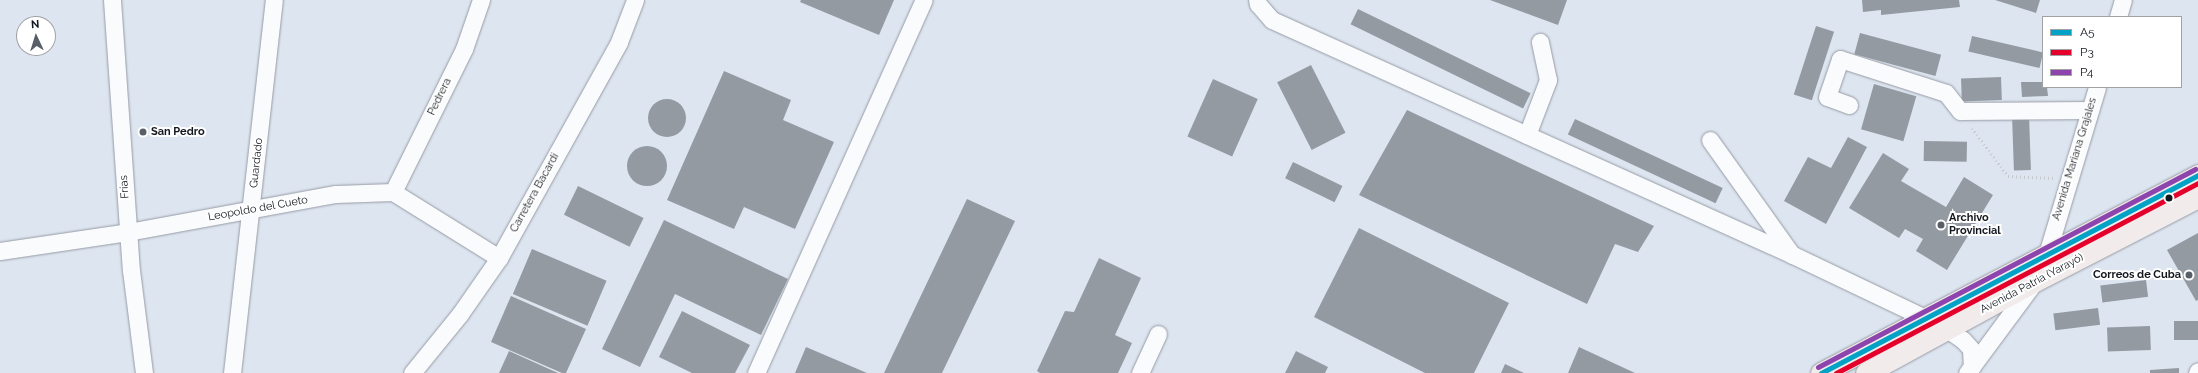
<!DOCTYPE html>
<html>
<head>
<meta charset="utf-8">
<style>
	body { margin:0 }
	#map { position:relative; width:2198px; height:373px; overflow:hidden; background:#dde5f0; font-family:Raleway,sans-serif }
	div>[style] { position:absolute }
	.building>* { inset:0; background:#949aa2; transform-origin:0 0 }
	.round { border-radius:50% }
	.path>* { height:2.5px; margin-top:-1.25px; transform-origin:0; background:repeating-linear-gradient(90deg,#c6c8cb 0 1px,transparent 0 4px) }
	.roads { filter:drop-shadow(0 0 1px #969ba4) drop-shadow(0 0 1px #969ba4) }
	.minor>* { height:17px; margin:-8.5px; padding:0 8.5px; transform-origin:8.5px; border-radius:8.5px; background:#fafbfd }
	.major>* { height:21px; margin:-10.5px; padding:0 10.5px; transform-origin:10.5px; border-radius:10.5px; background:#f1eceb }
	.bus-1>* { height:5px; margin:-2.5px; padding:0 2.5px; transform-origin:2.5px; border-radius:2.5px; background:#01a2c5 }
	.bus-2>* { height:5px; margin:-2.5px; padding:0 2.5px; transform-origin:2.5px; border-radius:2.5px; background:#e4002b }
	.bus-3>* { height:5px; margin:-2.5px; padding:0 2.5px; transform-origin:2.5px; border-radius:2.5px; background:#8e44ad }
	.dots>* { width:11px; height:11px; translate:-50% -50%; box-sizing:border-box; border:2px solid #fff; border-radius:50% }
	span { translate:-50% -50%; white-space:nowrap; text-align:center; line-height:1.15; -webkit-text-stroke:4px #fff; paint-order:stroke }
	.street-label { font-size:11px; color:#12171e }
	.poi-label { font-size:11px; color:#12171e; font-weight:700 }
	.left { translate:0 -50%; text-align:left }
	.right { translate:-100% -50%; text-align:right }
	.legend { position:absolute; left:2042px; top:16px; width:140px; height:72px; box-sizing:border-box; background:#fff; border:1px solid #a0a2a5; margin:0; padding:5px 7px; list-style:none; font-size:12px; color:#12171e }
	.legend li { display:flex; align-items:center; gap:8px; height:20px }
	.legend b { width:20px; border:1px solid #a0a2a5 }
	.north { position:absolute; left:16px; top:16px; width:40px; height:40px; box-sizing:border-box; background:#fff; border:1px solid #a0a2a5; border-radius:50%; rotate:356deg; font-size:11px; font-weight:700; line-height:16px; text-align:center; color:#12171e }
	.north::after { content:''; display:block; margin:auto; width:14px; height:18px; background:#595f68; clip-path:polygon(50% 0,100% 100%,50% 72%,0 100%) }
</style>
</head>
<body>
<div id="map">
	<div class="building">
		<i style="clip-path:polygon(801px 0,894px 0,879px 35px,800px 2px)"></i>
		<i style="clip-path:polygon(1490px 0,1567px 0,1558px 25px)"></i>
		<i style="clip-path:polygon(1862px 0,1959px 0,1960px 7px,1881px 15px,1881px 10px,1863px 12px)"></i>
		<i style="clip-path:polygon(1995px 0,2040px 0,2036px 13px)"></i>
		<i style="left:1358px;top:9px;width:192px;height:17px;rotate:26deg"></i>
		<i style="left:1816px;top:26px;width:19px;height:72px;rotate:18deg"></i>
		<i style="left:1860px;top:33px;width:84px;height:22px;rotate:15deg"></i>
		<i style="left:1972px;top:36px;width:73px;height:16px;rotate:13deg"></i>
		<i style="left:1311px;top:65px;width:76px;height:38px;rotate:63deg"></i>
		<i style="clip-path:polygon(724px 71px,791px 100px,783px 120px,834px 142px,795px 229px,744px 207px,734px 229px,667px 200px)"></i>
		<i style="left:2001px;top:77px;width:23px;height:40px;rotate:88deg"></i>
		<i style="left:1213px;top:79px;width:49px;height:63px;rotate:24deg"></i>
		<i style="clip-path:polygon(2021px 82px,2043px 82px,2043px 87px,2047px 87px,2048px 96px,2022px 97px)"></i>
		<i style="left:1874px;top:84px;width:44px;height:47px;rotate:16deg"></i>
		<i class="round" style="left:648px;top:99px;width:38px;height:38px"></i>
		<i style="clip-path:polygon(1407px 110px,1654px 226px,1638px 252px,1615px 244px,1587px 304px,1359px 195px)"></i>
		<i style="left:2029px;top:115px;width:55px;height:17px;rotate:88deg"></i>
		<i style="left:1575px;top:119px;width:163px;height:17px;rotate:25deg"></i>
		<i style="clip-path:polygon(1848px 137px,1867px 147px,1826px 224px,1784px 201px,1808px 157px,1831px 168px)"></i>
		<i style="left:1924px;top:141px;width:43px;height:20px;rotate:1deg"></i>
		<i class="round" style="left:627px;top:146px;width:40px;height:40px"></i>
		<i style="clip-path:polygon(1883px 153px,1909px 169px,1901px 181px,1946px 207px,1964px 177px,1993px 195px,1947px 270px,1916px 251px,1923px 239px,1905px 229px,1899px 238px,1849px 208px)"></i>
		<i style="left:1293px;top:162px;width:55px;height:18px;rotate:26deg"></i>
		<i style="left:578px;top:186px;width:73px;height:32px;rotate:26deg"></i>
		<i style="clip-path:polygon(967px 199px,1015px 221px,942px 373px,884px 373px)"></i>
		<i style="clip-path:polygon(664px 220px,788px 279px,761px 335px,675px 294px,640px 367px,602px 349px)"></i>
		<i style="clip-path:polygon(1359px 228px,1509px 303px,1474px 373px,1425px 373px,1314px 317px)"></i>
		<i style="clip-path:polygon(2198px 233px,2198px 300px,2196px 301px,2167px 250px)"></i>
		<i style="left:532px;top:249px;width:81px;height:49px;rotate:23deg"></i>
		<i style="clip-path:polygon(1099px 258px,1141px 278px,1115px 335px,1132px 343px,1118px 373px,1040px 373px,1037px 371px,1065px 311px,1074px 312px)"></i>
		<i style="left:2146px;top:280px;width:17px;height:46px;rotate:83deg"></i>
		<i style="clip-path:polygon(511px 296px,586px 329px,566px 373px,562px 373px,491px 342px)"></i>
		<i style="left:2098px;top:308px;width:17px;height:45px;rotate:83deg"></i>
		<i style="clip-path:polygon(682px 311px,750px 345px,735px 373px,692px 373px,659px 357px)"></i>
		<i style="left:2198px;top:321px;width:19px;height:24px;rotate:90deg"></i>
		<i style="left:2150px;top:326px;width:24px;height:43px;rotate:88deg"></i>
		<i style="clip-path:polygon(806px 347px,867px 373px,795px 373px)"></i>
		<i style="clip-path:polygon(1579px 347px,1635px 373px,1568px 373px)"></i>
		<i style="clip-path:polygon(509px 351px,558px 373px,499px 373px)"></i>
		<i style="clip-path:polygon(1296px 351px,1328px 367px,1325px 373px,1285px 373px)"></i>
		<i style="clip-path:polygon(1505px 364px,1524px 373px,1501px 373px)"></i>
		<i style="clip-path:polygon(2179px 368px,2179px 373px,2150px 373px,2150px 370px)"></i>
	</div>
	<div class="path">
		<i style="left:1972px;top:128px;width:60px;rotate:53.1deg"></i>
		<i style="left:2008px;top:176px;width:45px;rotate:2.5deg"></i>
	</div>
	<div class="roads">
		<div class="minor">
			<i style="left:112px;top:0;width:271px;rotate:86deg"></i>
			<i style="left:131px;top:270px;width:104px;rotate:82.8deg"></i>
			<i style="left:1257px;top:0;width:4px;rotate:76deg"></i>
			<i style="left:1258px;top:4px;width:21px;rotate:49deg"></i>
			<i style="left:1272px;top:20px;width:572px;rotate:24.28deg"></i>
			<i style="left:1793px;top:255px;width:146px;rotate:25.5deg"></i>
			<i style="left:2118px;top:17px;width:18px;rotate:-74deg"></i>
			<i style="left:1849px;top:105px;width:23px;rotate:-160deg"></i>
			<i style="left:1827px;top:97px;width:40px;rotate:-71.1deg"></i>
			<i style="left:1840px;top:59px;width:111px;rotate:17.8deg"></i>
			<i style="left:1946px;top:93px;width:23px;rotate:52deg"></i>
			<i style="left:1960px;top:111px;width:130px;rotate:-0.4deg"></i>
			<i style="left:1527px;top:135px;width:59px;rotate:-69.1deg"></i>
			<i style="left:1548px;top:80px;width:39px;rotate:-102deg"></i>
			<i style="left:1710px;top:140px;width:141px;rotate:54.5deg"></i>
			<i style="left:393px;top:192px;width:160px;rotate:-63.6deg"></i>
			<i style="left:464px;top:49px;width:52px;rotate:-70.9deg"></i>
			<i style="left:0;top:251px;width:129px;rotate:-8.4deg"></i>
			<i style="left:128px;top:232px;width:211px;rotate:-10.4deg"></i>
			<i style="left:336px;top:194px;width:57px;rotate:-2deg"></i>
			<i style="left:393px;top:192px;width:125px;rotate:31.9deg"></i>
			<i style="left:1947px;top:329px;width:19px;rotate:35deg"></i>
			<i style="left:1963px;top:340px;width:12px;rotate:48deg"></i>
			<i style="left:1971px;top:349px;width:18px;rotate:87deg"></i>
			<i style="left:232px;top:373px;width:375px;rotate:-83.6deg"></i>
			<i style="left:412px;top:373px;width:76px;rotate:-50.9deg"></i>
			<i style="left:460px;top:314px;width:68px;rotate:-55.1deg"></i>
			<i style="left:499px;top:258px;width:247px;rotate:-60.9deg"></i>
			<i style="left:619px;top:42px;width:45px;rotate:-69.1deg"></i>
			<i style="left:756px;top:373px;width:409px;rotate:-65.8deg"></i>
			<i style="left:1140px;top:373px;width:43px;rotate:-65.2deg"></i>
			<i style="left:1967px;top:373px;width:114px;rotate:-53.5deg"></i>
			<i style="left:2035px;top:281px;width:30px;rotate:-66deg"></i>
			<i style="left:2047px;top:254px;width:174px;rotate:-73.3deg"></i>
			<i style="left:2197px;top:373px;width:2px;rotate:-63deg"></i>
		</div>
		<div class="major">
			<i style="left:1821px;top:373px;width:426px;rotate:-27.7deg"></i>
			<i style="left:1866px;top:373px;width:192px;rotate:-28.6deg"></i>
			<i style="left:2035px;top:281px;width:183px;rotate:-27.3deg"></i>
		</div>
	</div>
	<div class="bus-1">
		<i style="left:1821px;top:373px;width:426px;rotate:-27.7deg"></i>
	</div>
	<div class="bus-2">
		<i style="left:1836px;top:373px;width:409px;rotate:-27.7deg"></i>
	</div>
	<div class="bus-3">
		<i style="left:1818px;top:367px;width:426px;rotate:-27.7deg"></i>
	</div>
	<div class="dots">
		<i style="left:143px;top:132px;background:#595f68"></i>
		<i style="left:2169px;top:198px;background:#12171e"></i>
		<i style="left:1941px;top:225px;background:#595f68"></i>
		<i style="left:2189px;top:275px;background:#595f68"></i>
	</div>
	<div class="street-label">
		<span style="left:440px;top:97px;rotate:-64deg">Pedrera</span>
		<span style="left:2075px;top:159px;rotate:-73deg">Avenida Mariana Grajales</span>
		<span style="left:257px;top:163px;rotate:-84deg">Guardado</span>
		<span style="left:125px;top:187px;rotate:-94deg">Frías</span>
		<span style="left:535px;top:193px;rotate:-61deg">Carretera Bacardí</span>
		<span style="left:258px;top:209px;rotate:-10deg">Leopoldo del Cueto</span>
		<span style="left:2032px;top:284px;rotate:-28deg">Avenida Patria (Yarayó)</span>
	</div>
	<div class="poi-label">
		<span class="left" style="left:151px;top:132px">San Pedro</span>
		<span class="left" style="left:1949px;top:225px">Archivo<br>Provincial</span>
		<span class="right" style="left:2181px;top:275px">Correos de Cuba</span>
	</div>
	<ul class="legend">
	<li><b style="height:5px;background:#01a2c5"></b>A5</li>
	<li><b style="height:5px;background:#e4002b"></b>P3</li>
	<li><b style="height:5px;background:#8e44ad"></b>P4</li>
	</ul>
	<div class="north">N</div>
</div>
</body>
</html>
